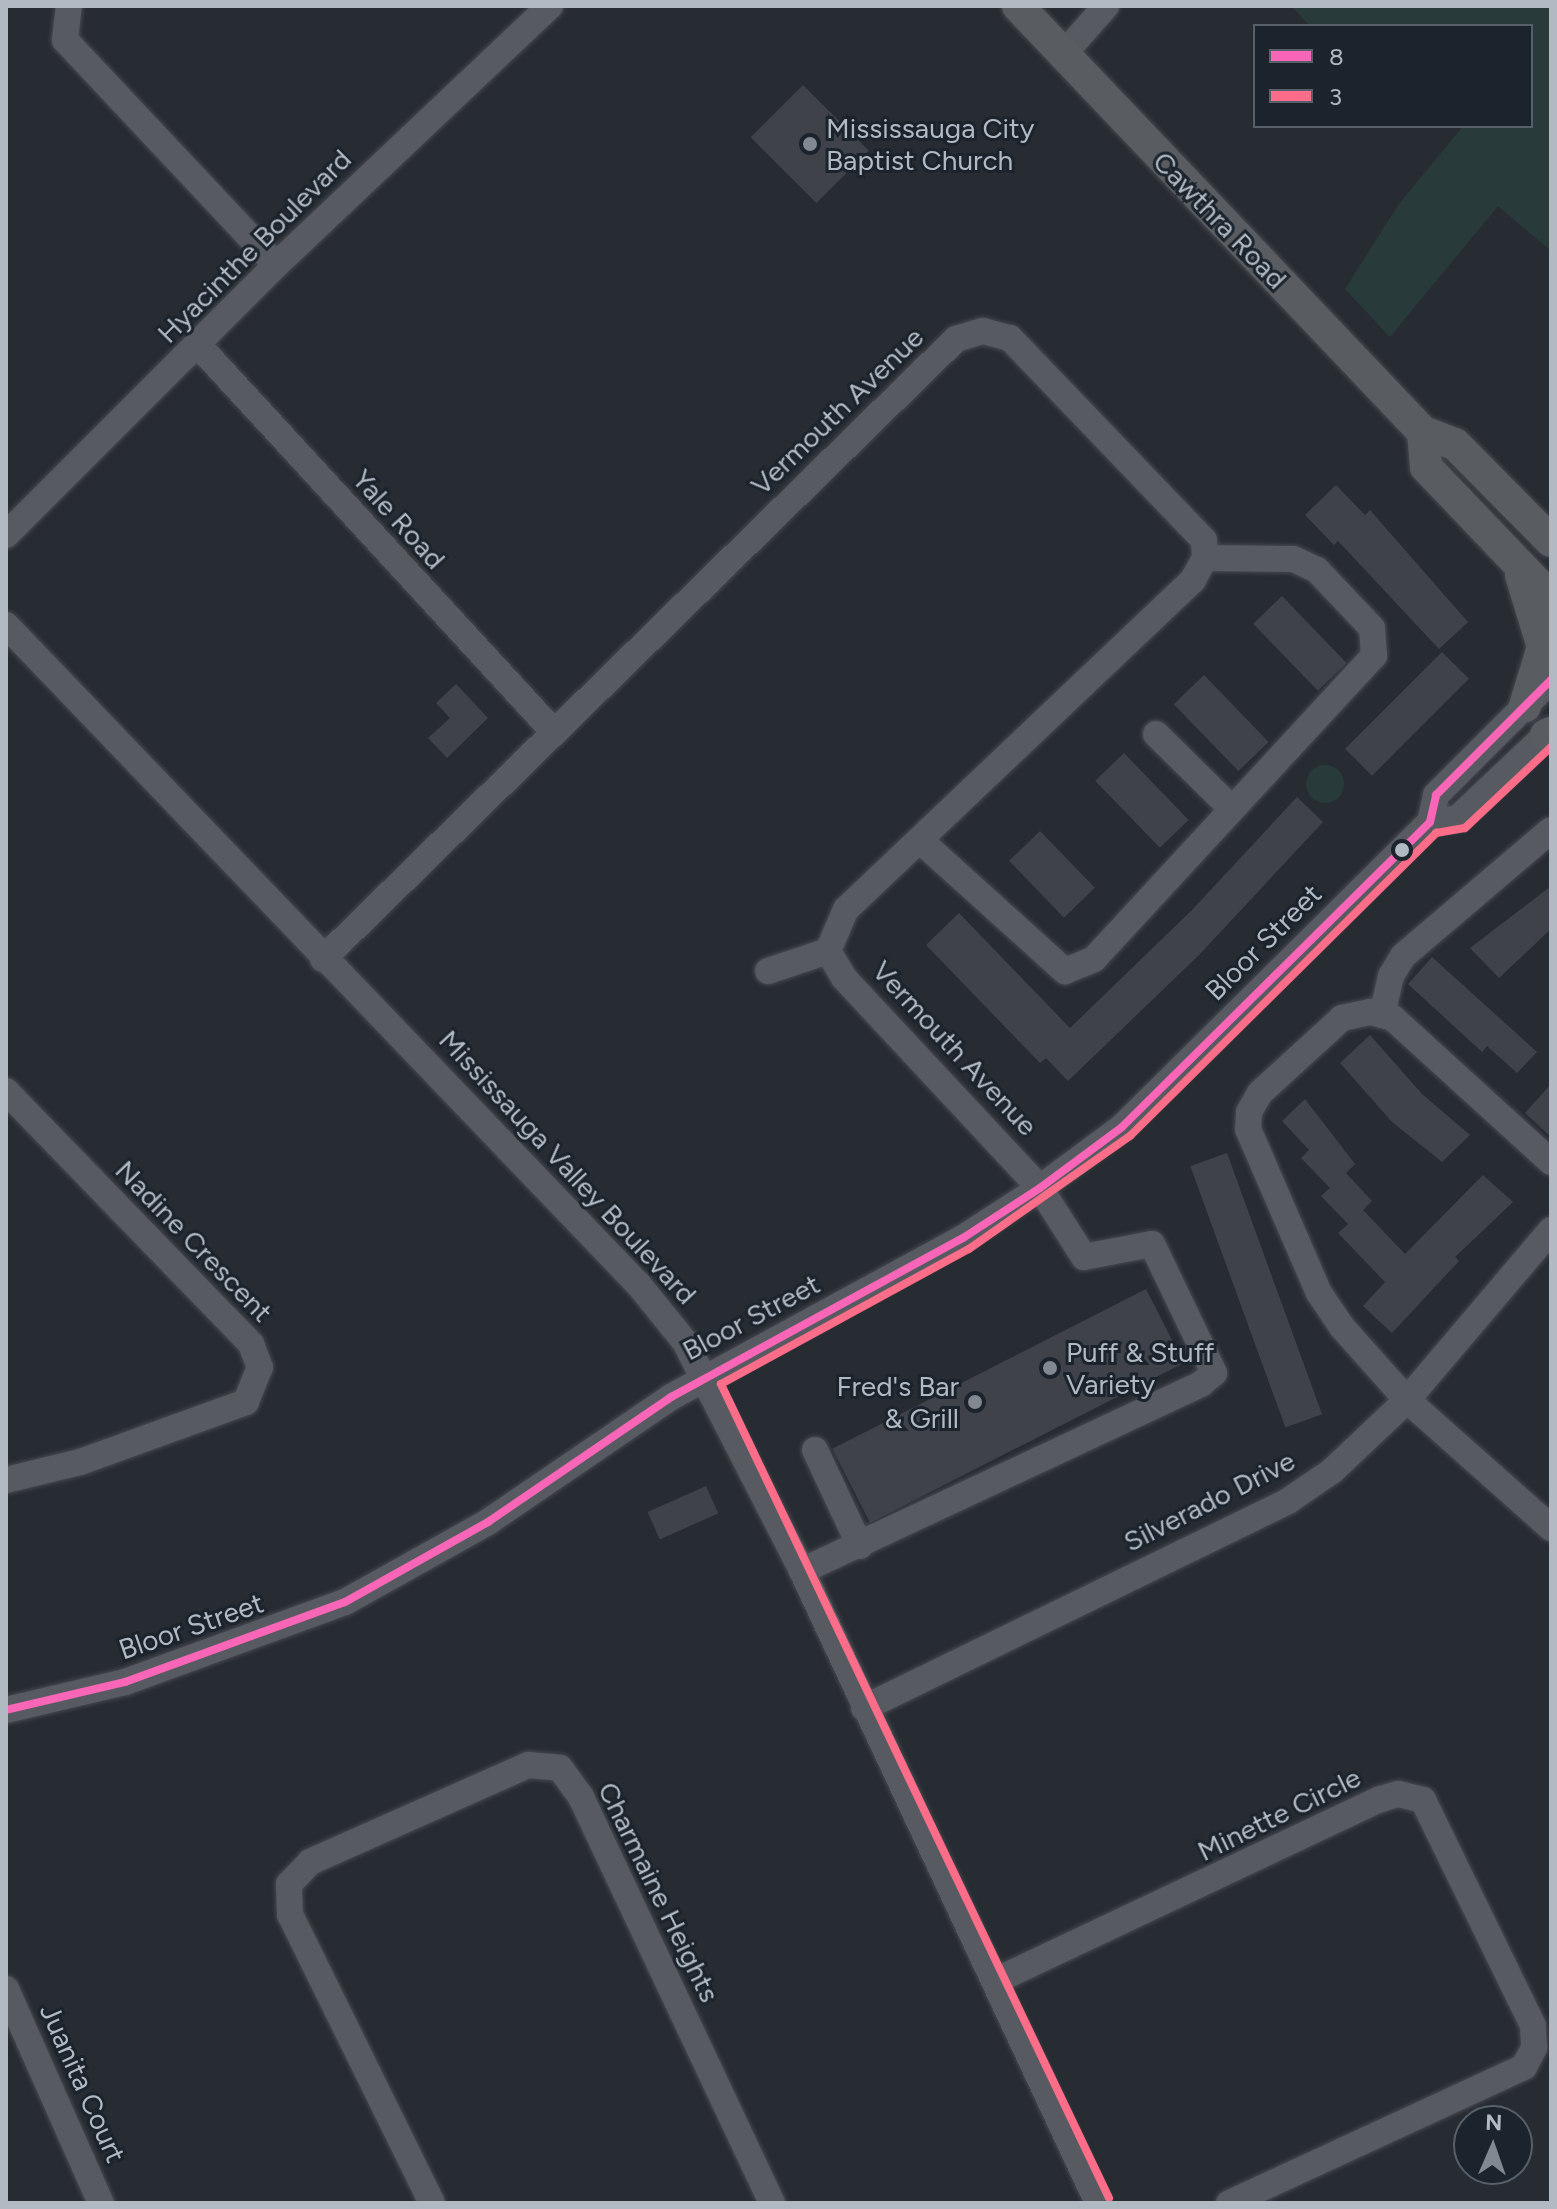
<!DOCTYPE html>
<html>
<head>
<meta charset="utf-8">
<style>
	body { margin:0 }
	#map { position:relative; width:1557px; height:2209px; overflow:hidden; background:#272c32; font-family:Figtree,sans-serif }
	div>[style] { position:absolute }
	.green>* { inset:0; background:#293a3a }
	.round { border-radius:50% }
	.building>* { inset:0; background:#3f4349; transform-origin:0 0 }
	.roads { filter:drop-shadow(0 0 2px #45484d) drop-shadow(0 0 2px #45484d) }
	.minor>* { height:26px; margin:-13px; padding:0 13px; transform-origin:13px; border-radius:13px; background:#575a60 }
	.major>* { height:32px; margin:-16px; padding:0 16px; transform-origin:16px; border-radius:16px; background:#595d62 }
	.bus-1>* { height:8px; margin:-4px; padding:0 4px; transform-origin:4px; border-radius:4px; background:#fa66b7 }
	.bus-2>* { height:8px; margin:-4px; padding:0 4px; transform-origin:4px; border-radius:4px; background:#fb6d88 }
	.dots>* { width:22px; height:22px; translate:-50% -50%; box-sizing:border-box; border:4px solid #1b232c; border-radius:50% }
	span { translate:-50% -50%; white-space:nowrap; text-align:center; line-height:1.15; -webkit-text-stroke:6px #1b232c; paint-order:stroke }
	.poi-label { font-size:28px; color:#b1b9c3 }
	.left { translate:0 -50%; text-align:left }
	.right { translate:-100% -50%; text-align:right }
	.street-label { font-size:28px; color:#b1b9c3 }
	.frame { position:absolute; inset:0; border:8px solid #b1b9c3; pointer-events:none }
	.legend { position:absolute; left:1253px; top:24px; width:280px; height:104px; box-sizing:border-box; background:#1b232c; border:2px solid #575f68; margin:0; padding:10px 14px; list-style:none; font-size:24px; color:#b1b9c3 }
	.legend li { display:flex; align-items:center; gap:16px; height:40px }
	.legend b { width:40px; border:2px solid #575f68 }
	.north { position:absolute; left:1453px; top:2105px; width:80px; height:80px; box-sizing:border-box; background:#1b232c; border:2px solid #575f68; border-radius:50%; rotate:2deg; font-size:22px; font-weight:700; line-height:32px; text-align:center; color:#b1b9c3 }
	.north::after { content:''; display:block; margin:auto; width:28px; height:36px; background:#818890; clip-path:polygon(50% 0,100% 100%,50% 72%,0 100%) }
</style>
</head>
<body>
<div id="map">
	<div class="green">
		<i style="clip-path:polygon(1291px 6px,1551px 6px,1551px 251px,1498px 206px,1390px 337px,1345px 289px,1399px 204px,1463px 126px,1531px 126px,1531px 26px,1310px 26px)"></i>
		<i class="round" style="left:1306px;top:765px;width:38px;height:38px"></i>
	</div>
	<div class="building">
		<i style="left:803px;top:85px;width:93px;height:74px;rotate:45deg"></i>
		<i style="clip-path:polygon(1336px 485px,1365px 515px,1370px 510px,1468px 622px,1439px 649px,1338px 541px,1334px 545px,1305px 515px)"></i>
		<i style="left:1282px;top:596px;width:93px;height:40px;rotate:46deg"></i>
		<i style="left:1442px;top:652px;width:38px;height:137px;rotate:45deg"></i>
		<i style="left:1204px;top:675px;width:93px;height:42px;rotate:46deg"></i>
		<i style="clip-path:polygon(456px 684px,488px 718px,447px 758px,428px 738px,450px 718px,436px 703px)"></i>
		<i style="left:1124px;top:753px;width:93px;height:40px;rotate:46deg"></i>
		<i style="clip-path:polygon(1297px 797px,1323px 822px,1199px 955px,1068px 1081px,1046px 1058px,1040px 1063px,926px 945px,959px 913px,1070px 1028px,1192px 910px)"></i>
		<i style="left:1040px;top:831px;width:79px;height:43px;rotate:46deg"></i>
		<i style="clip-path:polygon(1551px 886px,1551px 929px,1499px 978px,1470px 948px)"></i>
		<i style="clip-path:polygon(1432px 957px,1537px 1052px,1517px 1073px,1487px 1046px,1482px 1052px,1408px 984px)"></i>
		<i style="clip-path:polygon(1370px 1035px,1422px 1094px,1470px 1135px,1442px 1162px,1392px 1122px,1340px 1063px)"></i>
		<i style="clip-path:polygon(1551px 1084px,1551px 1137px,1525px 1113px)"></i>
		<i style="clip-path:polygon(1305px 1099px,1355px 1164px,1346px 1173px,1372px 1201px,1363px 1210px,1405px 1254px,1483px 1175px,1513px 1202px,1455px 1257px,1459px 1261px,1392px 1333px,1363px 1306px,1385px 1282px,1338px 1233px,1348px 1224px,1321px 1196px,1330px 1188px,1301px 1158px,1309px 1150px,1282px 1121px)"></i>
		<i style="left:1227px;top:1153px;width:278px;height:39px;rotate:70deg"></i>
		<i style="left:1146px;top:1289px;width:83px;height:352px;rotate:63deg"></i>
		<i style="left:706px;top:1486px;width:30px;height:64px;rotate:66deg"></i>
	</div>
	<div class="roads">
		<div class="minor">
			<i style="left:69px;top:6px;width:34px;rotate:97deg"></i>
			<i style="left:65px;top:40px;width:308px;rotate:46.8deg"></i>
			<i style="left:1062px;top:56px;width:67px;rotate:-48.7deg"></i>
			<i style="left:199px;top:346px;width:524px;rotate:47.4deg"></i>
			<i style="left:6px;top:535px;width:382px;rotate:-45deg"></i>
			<i style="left:276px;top:265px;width:377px;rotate:-43.4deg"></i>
			<i style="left:6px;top:625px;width:914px;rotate:46.2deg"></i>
			<i style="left:639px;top:1285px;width:73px;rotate:51.1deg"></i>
			<i style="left:685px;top:1342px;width:257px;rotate:62.9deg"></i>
			<i style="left:802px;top:1571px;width:698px;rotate:64.9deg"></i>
			<i style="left:1156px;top:734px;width:103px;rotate:44.6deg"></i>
			<i style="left:1430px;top:822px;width:28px;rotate:-8deg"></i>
			<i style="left:1458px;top:818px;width:128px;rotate:-43.4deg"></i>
			<i style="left:922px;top:842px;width:193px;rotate:42.1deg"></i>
			<i style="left:1065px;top:971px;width:31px;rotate:-22deg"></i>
			<i style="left:1094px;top:959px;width:413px;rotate:-47.3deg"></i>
			<i style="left:1374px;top:656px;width:28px;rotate:-94deg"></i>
			<i style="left:1372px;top:628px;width:80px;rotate:-133.5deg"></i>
			<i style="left:1317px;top:570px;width:26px;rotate:-155deg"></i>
			<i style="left:1293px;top:559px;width:88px;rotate:-179.3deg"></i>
			<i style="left:323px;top:959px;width:886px;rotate:-44.41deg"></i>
			<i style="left:956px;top:339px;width:28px;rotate:-17deg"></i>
			<i style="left:983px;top:331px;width:28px;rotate:15deg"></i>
			<i style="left:1010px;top:338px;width:280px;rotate:46.2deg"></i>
			<i style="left:1204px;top:540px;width:18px;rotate:87deg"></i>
			<i style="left:1205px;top:558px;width:25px;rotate:119deg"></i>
			<i style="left:1193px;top:580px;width:478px;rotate:136.5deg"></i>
			<i style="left:846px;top:909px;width:46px;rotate:113.2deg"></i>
			<i style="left:828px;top:951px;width:31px;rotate:59deg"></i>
			<i style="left:844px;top:978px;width:287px;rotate:47deg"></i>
			<i style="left:1040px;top:1188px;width:82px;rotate:57.5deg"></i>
			<i style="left:1084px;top:1257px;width:69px;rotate:-10.8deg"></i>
			<i style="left:1152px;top:1244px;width:143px;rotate:64.3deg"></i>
			<i style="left:1214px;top:1373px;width:17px;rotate:140deg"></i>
			<i style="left:1201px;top:1384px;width:441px;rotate:154.9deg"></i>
			<i style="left:768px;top:971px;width:63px;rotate:-18.4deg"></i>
			<i style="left:1382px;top:1015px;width:40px;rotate:-77deg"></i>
			<i style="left:1391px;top:976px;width:23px;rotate:-59deg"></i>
			<i style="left:1403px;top:956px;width:194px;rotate:-40.4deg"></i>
			<i style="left:6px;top:1091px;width:352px;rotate:45.9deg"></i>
			<i style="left:251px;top:1344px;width:25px;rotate:69deg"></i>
			<i style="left:260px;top:1367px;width:38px;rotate:112deg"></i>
			<i style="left:246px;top:1402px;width:177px;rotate:160.1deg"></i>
			<i style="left:80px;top:1462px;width:76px;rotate:166.3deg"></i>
			<i style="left:1551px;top:1162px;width:214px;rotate:-137.7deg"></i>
			<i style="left:1393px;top:1018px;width:24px;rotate:-165deg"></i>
			<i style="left:1370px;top:1012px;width:29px;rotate:168deg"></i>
			<i style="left:1342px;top:1018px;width:111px;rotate:137.6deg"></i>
			<i style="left:1260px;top:1093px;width:22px;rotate:120deg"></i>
			<i style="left:1249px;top:1112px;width:17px;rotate:93deg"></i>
			<i style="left:1248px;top:1129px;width:179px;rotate:66.6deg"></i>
			<i style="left:1319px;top:1293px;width:41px;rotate:55.9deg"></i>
			<i style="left:1342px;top:1327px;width:98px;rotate:48.3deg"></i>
			<i style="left:1407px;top:1400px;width:193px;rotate:41.6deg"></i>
			<i style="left:815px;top:1450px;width:106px;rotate:64.9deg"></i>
			<i style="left:864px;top:1708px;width:472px;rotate:-26deg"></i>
			<i style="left:1288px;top:1501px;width:53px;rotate:-34.3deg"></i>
			<i style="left:1332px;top:1471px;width:103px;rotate:-43.4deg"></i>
			<i style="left:1407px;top:1400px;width:223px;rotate:-49.7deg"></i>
			<i style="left:6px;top:1710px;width:122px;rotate:-13.2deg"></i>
			<i style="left:125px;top:1682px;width:234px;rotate:-20deg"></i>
			<i style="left:345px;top:1602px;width:164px;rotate:-29.2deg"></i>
			<i style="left:488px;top:1522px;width:222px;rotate:-34.3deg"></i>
			<i style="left:671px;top:1397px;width:332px;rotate:-28.6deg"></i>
			<i style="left:963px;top:1238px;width:92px;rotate:-33deg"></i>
			<i style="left:1040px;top:1188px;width:102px;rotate:-36.6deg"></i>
			<i style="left:1122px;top:1127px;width:266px;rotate:-44.7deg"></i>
			<i style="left:1311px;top:940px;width:168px;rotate:-44.8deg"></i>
			<i style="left:1430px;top:822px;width:28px;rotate:-77deg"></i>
			<i style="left:1436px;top:795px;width:163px;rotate:-45deg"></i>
			<i style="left:995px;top:1981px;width:424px;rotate:-25.3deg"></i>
			<i style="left:1378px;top:1800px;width:21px;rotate:-17deg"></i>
			<i style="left:1398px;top:1794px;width:26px;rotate:13deg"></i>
			<i style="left:1423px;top:1800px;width:251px;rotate:64deg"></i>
			<i style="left:1533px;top:2026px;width:22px;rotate:87deg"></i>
			<i style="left:1534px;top:2048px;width:21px;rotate:118deg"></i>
			<i style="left:1524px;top:2067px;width:325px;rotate:155.2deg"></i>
			<i style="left:6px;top:1989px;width:234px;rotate:66.1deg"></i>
			<i style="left:432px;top:2203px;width:321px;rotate:-116.2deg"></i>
			<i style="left:290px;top:1915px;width:31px;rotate:-92deg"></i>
			<i style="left:289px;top:1884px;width:30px;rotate:-46deg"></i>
			<i style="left:310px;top:1862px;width:239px;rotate:-24deg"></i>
			<i style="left:528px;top:1765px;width:32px;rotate:5deg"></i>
			<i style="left:560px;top:1768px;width:36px;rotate:54deg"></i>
			<i style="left:581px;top:1797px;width:449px;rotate:64.8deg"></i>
		</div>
		<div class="major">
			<i style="left:1018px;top:6px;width:588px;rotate:46.45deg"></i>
			<i style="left:1423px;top:432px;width:34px;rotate:21deg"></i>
			<i style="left:1455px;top:444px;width:136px;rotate:45.3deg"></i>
			<i style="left:1423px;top:432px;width:35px;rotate:85deg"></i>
			<i style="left:1426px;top:467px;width:181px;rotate:46.3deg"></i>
			<i style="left:1521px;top:575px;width:75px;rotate:73deg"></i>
			<i style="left:1543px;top:647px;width:62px;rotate:107deg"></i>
			<i style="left:1546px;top:735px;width:5px;rotate:-22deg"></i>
		</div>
	</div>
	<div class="bus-1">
		<i style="left:6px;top:1710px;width:122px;rotate:-13.2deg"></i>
		<i style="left:125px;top:1682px;width:234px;rotate:-20deg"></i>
		<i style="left:345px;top:1602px;width:164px;rotate:-29.2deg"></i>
		<i style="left:488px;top:1522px;width:222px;rotate:-34.3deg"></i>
		<i style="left:671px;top:1397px;width:332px;rotate:-28.6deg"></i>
		<i style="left:963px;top:1238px;width:92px;rotate:-33deg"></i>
		<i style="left:1040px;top:1188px;width:102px;rotate:-36.6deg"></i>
		<i style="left:1122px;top:1127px;width:433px;rotate:-44.7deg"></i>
		<i style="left:1430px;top:822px;width:28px;rotate:-77deg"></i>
		<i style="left:1436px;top:795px;width:163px;rotate:-45deg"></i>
	</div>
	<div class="bus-2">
		<i style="left:1109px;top:2198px;width:902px;rotate:-115.49deg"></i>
		<i style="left:721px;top:1384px;width:282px;rotate:-28.6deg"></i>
		<i style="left:969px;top:1249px;width:197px;rotate:-35.1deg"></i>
		<i style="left:1130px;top:1136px;width:431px;rotate:-44.7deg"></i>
		<i style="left:1436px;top:833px;width:29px;rotate:-10deg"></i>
		<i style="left:1465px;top:828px;width:118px;rotate:-43.3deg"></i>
	</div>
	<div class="dots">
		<i style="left:810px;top:144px;background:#818890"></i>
		<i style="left:1402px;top:850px;background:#b1b9c3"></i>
		<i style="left:1050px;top:1368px;background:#818890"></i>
		<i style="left:975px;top:1402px;background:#818890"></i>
	</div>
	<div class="poi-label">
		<span class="left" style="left:826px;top:144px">Mississauga City<br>Baptist Church</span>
		<span class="left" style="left:1066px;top:1368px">Puff &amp; Stuff<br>Variety</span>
		<span class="right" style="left:959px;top:1402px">Fred's Bar<br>&amp; Grill</span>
	</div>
	<div class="street-label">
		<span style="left:1220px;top:220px;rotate:46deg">Cawthra Road</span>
		<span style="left:254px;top:246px;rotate:-45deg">Hyacinthe Boulevard</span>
		<span style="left:837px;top:411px;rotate:-44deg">Vermouth Avenue</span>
		<span style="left:399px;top:519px;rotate:48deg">Yale Road</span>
		<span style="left:1263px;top:942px;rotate:-45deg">Bloor Street</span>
		<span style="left:955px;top:1048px;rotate:47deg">Vermouth Avenue</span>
		<span style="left:568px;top:1167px;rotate:47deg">Mississauga Valley Boulevard</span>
		<span style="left:194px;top:1241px;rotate:46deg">Nadine Crescent</span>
		<span style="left:751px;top:1317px;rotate:-28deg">Bloor Street</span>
		<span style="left:1209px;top:1501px;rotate:-27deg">Silverado Drive</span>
		<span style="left:191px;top:1626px;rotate:-19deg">Bloor Street</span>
		<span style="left:1279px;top:1814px;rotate:-26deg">Minette Circle</span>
		<span style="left:659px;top:1892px;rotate:64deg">Charmaine Heights</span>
		<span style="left:83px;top:2083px;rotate:66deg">Juanita Court</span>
	</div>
	<div class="frame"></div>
	<ul class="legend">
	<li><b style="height:10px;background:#fa66b7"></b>8</li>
	<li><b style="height:10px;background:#fb6d88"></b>3</li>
	</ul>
	<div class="north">N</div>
</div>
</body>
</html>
